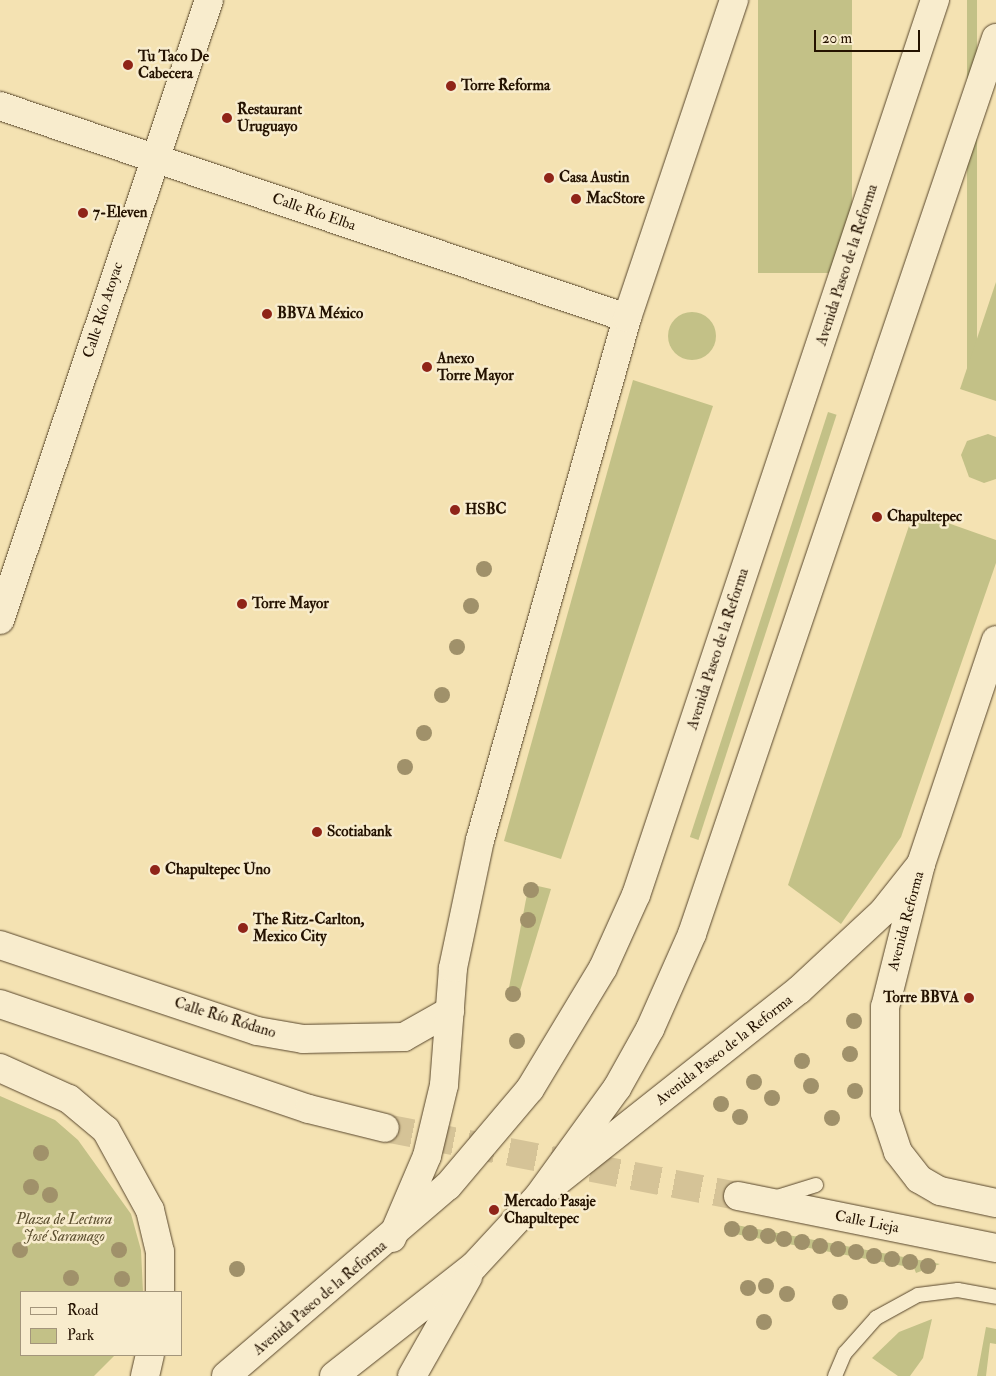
<!DOCTYPE html>
<html>
<head>
<meta charset="utf-8">
<style>
	body { margin:0 }
	#map { position:relative; width:996px; height:1376px; overflow:hidden; background:#f4e2b2; font-family:"IM FELL Double Pica",serif }
	div>[style] { position:absolute }
	.green>* { inset:0; background:#c3c187; transform-origin:0 0 }
	.round { border-radius:50% }
	.secondary-tunnel>* { height:28px; margin-top:-14px; transform-origin:0; background:repeating-linear-gradient(90deg,#d5c397 0 28px,transparent 0 42px) }
	.roads { filter:drop-shadow(0 0 1px #58462c) drop-shadow(0 0 1px #58462c) }
	.service>* { height:14px; margin:-7px; padding:0 7px; transform-origin:7px; border-radius:7px; background:#f8eccd }
	.minor>* { height:28px; margin:-14px; padding:0 14px; transform-origin:14px; border-radius:14px; background:#f8eccd }
	.tertiary>* { height:28px; margin:-14px; padding:0 14px; transform-origin:14px; border-radius:14px; background:#f8eccd }
	.secondary>* { height:28px; margin:-14px; padding:0 14px; transform-origin:14px; border-radius:14px; background:#f8eccd }
	.trees>* { width:16px; height:16px; margin:-8px; border-radius:50%; background:#a0916a }
	.dots>* { width:14px; height:14px; translate:-50% -50%; box-sizing:border-box; border:2px solid #f8eccd; border-radius:50% }
	span { translate:-50% -50%; white-space:nowrap; text-align:center; line-height:1.15; -webkit-text-stroke:5px #f8eccd; paint-order:stroke }
	.poi-label { font-size:15px; color:#241200; font-weight:700 }
	.left { translate:0 -50%; text-align:left }
	.right { translate:-100% -50%; text-align:right }
	.street-label { font-size:15px; color:#241200 }
	.park-label { font-size:15px; color:#5c4f2f; font-style:italic }
	.legend { position:absolute; left:20px; top:1291px; width:162px; height:65px; box-sizing:border-box; background:#f8eccd; border:1px solid #a3957b; margin:0; padding:6px 9px; list-style:none; font-size:15px; color:#241200 }
	.legend li { display:flex; align-items:center; gap:10px; height:25px }
	.legend b { width:25px; border:1px solid #a3957b }
	.scale { position:absolute; left:814px; top:30px; width:106px; height:22px; box-sizing:border-box; border:2px solid #241200; border-top:0; padding-left:6px; font-size:15px; line-height:18px; white-space:nowrap; color:#241200; -webkit-text-stroke:4px #f8eccd; paint-order:stroke }
</style>
</head>
<body>
<div id="map">
	<div class="green">
		<i style="left:758px;top:0;width:94px;height:273px"></i>
		<i style="left:967px;top:0;width:10px;height:386px"></i>
		<i style="clip-path:polygon(996px 282px,996px 401px,960px 389px)"></i>
		<i class="round" style="left:668px;top:312px;width:48px;height:48px"></i>
		<i style="clip-path:polygon(633px 380px,713px 406px,561px 859px,504px 841px)"></i>
		<i style="left:828px;top:412px;width:9px;height:447px;rotate:18deg"></i>
		<i style="clip-path:polygon(988px 434px,996px 437px,996px 479px,984px 483px,969px 477px,961px 455px,967px 441px)"></i>
		<i style="clip-path:polygon(914px 511px,996px 540px,996px 563px,901px 837px,841px 924px,788px 885px)"></i>
		<i style="clip-path:polygon(529px 884px,551px 889px,517px 1001px,507px 998px)"></i>
		<i style="clip-path:polygon(0 1096px,55px 1120px,78px 1140px,131px 1214px,141px 1250px,143px 1292px,21px 1292px,21px 1355px,115px 1355px,94px 1376px,0 1376px)"></i>
		<i style="clip-path:polygon(731px 1224px,940px 1264px,916px 1273px,914px 1268px,730px 1233px)"></i>
		<i style="clip-path:polygon(932px 1319px,923px 1358px,910px 1376px,898px 1376px,872px 1358px,899px 1332px)"></i>
		<i style="clip-path:polygon(986px 1327px,996px 1329px,996px 1344px,990px 1343px,986px 1376px,977px 1376px)"></i>
	</div>
	<div class="secondary-tunnel">
		<i style="left:385px;top:1128px;width:359px;rotate:10.9deg"></i>
	</div>
	<div class="roads">
		<div class="service">
			<i style="left:774px;top:1198px;width:44px;rotate:-17.2deg"></i>
			<i style="left:835px;top:1376px;width:25px;rotate:-67deg"></i>
			<i style="left:845px;top:1353px;width:47px;rotate:-48.5deg"></i>
			<i style="left:876px;top:1318px;width:48px;rotate:-28.7deg"></i>
			<i style="left:918px;top:1295px;width:40px;rotate:-7.1deg"></i>
			<i style="left:958px;top:1290px;width:39px;rotate:10deg"></i>
		</div>
		<div class="minor">
			<i style="left:0;top:106px;width:662px;rotate:18.68deg"></i>
			<i style="left:0;top:620px;width:654px;rotate:-71.37deg"></i>
			<i style="left:921px;top:864px;width:147px;rotate:104.1deg"></i>
			<i style="left:885px;top:1007px;width:106px;rotate:90deg"></i>
			<i style="left:885px;top:1113px;width:41px;rotate:71.6deg"></i>
			<i style="left:898px;top:1152px;width:34px;rotate:52deg"></i>
			<i style="left:919px;top:1179px;width:24px;rotate:30deg"></i>
			<i style="left:940px;top:1191px;width:57px;rotate:12.1deg"></i>
		</div>
		<div class="tertiary">
			<i style="left:0;top:945px;width:271px;rotate:18.5deg"></i>
			<i style="left:257px;top:1031px;width:47px;rotate:9.9deg"></i>
			<i style="left:303px;top:1039px;width:101px;rotate:-1.1deg"></i>
			<i style="left:404px;top:1037px;width:53px;rotate:-29.5deg"></i>
			<i style="left:549px;top:1188px;width:319px;rotate:-38.4deg"></i>
			<i style="left:799px;top:990px;width:115px;rotate:-42.9deg"></i>
			<i style="left:883px;top:912px;width:61px;rotate:-51.6deg"></i>
			<i style="left:921px;top:864px;width:236px;rotate:-71.5deg"></i>
			<i style="left:392px;top:1238px;width:89px;rotate:-66.9deg"></i>
			<i style="left:427px;top:1156px;width:73px;rotate:-76.5deg"></i>
			<i style="left:444px;top:1085px;width:117px;rotate:-85.6deg"></i>
			<i style="left:453px;top:968px;width:131px;rotate:-78.1deg"></i>
			<i style="left:480px;top:840px;width:542px;rotate:-74.27deg"></i>
			<i style="left:627px;top:318px;width:336px;rotate:-71.4deg"></i>
		</div>
		<div class="secondary">
			<i style="left:0;top:1004px;width:326px;rotate:18.8deg"></i>
			<i style="left:309px;top:1109px;width:78px;rotate:14deg"></i>
			<i style="left:0;top:1068px;width:76px;rotate:24.2deg"></i>
			<i style="left:69px;top:1099px;width:48px;rotate:40deg"></i>
			<i style="left:106px;top:1130px;width:91px;rotate:61.2deg"></i>
			<i style="left:150px;top:1210px;width:43px;rotate:76.6deg"></i>
			<i style="left:160px;top:1252px;width:40px;rotate:90deg"></i>
			<i style="left:738px;top:1196px;width:263px;rotate:11.4deg"></i>
			<i style="left:145px;top:1376px;width:22px;rotate:-77deg"></i>
			<i style="left:226px;top:1376px;width:292px;rotate:-40.6deg"></i>
			<i style="left:448px;top:1186px;width:127px;rotate:-49.8deg"></i>
			<i style="left:530px;top:1089px;width:141px;rotate:-58.9deg"></i>
			<i style="left:603px;top:968px;width:80px;rotate:-65.7deg"></i>
			<i style="left:636px;top:895px;width:944px;rotate:-71.53deg"></i>
			<i style="left:334px;top:1376px;width:178px;rotate:-38.2deg"></i>
			<i style="left:474px;top:1266px;width:94px;rotate:-47.2deg"></i>
			<i style="left:538px;top:1197px;width:135px;rotate:-54.1deg"></i>
			<i style="left:617px;top:1088px;width:68px;rotate:-60.8deg"></i>
			<i style="left:650px;top:1029px;width:104px;rotate:-66.1deg"></i>
			<i style="left:692px;top:934px;width:946px;rotate:-71.26deg"></i>
			<i style="left:412px;top:1376px;width:114px;rotate:-60.5deg"></i>
		</div>
	</div>
	<div class="trees">
		<i style="left:484px;top:569px"></i>
		<i style="left:471px;top:606px"></i>
		<i style="left:457px;top:647px"></i>
		<i style="left:442px;top:695px"></i>
		<i style="left:424px;top:733px"></i>
		<i style="left:405px;top:767px"></i>
		<i style="left:531px;top:890px"></i>
		<i style="left:528px;top:920px"></i>
		<i style="left:513px;top:994px"></i>
		<i style="left:854px;top:1021px"></i>
		<i style="left:517px;top:1041px"></i>
		<i style="left:850px;top:1054px"></i>
		<i style="left:802px;top:1061px"></i>
		<i style="left:754px;top:1082px"></i>
		<i style="left:811px;top:1086px"></i>
		<i style="left:855px;top:1091px"></i>
		<i style="left:772px;top:1098px"></i>
		<i style="left:721px;top:1104px"></i>
		<i style="left:740px;top:1117px"></i>
		<i style="left:832px;top:1118px"></i>
		<i style="left:41px;top:1153px"></i>
		<i style="left:31px;top:1187px"></i>
		<i style="left:50px;top:1195px"></i>
		<i style="left:732px;top:1229px"></i>
		<i style="left:750px;top:1233px"></i>
		<i style="left:768px;top:1236px"></i>
		<i style="left:784px;top:1239px"></i>
		<i style="left:802px;top:1242px"></i>
		<i style="left:820px;top:1246px"></i>
		<i style="left:838px;top:1249px"></i>
		<i style="left:20px;top:1250px"></i>
		<i style="left:119px;top:1250px"></i>
		<i style="left:856px;top:1252px"></i>
		<i style="left:874px;top:1256px"></i>
		<i style="left:892px;top:1259px"></i>
		<i style="left:910px;top:1262px"></i>
		<i style="left:928px;top:1266px"></i>
		<i style="left:237px;top:1269px"></i>
		<i style="left:71px;top:1278px"></i>
		<i style="left:122px;top:1279px"></i>
		<i style="left:766px;top:1286px"></i>
		<i style="left:748px;top:1288px"></i>
		<i style="left:787px;top:1294px"></i>
		<i style="left:840px;top:1302px"></i>
		<i style="left:764px;top:1322px"></i>
	</div>
	<div class="dots">
		<i style="left:128px;top:65px;background:#8f2418"></i>
		<i style="left:451px;top:86px;background:#8f2418"></i>
		<i style="left:227px;top:118px;background:#8f2418"></i>
		<i style="left:549px;top:178px;background:#8f2418"></i>
		<i style="left:576px;top:199px;background:#8f2418"></i>
		<i style="left:83px;top:213px;background:#8f2418"></i>
		<i style="left:267px;top:314px;background:#8f2418"></i>
		<i style="left:427px;top:367px;background:#8f2418"></i>
		<i style="left:455px;top:510px;background:#8f2418"></i>
		<i style="left:877px;top:517px;background:#8f2418"></i>
		<i style="left:242px;top:604px;background:#8f2418"></i>
		<i style="left:317px;top:832px;background:#8f2418"></i>
		<i style="left:155px;top:870px;background:#8f2418"></i>
		<i style="left:243px;top:928px;background:#8f2418"></i>
		<i style="left:969px;top:998px;background:#8f2418"></i>
		<i style="left:494px;top:1210px;background:#8f2418"></i>
	</div>
	<div class="poi-label">
		<span class="left" style="left:138px;top:65px">Tu Taco De<br>Cabecera</span>
		<span class="left" style="left:461px;top:86px">Torre Reforma</span>
		<span class="left" style="left:237px;top:118px">Restaurant<br>Uruguayo</span>
		<span class="left" style="left:559px;top:178px">Casa Austin</span>
		<span class="left" style="left:586px;top:199px">MacStore</span>
		<span class="left" style="left:93px;top:213px">7-Eleven</span>
		<span class="left" style="left:277px;top:314px">BBVA México</span>
		<span class="left" style="left:437px;top:367px">Anexo<br>Torre Mayor</span>
		<span class="left" style="left:465px;top:510px">HSBC</span>
		<span class="left" style="left:887px;top:517px">Chapultepec</span>
		<span class="left" style="left:252px;top:604px">Torre Mayor</span>
		<span class="left" style="left:327px;top:832px">Scotiabank</span>
		<span class="left" style="left:165px;top:870px">Chapultepec Uno</span>
		<span class="left" style="left:253px;top:928px">The Ritz-Carlton,<br>Mexico City</span>
		<span class="right" style="left:959px;top:998px">Torre BBVA</span>
		<span class="left" style="left:504px;top:1210px">Mercado Pasaje<br>Chapultepec</span>
	</div>
	<div class="street-label">
		<span style="left:314px;top:212px;rotate:19deg">Calle Río Elba</span>
		<span style="left:847px;top:265px;rotate:-72deg">Avenida Paseo de la Reforma</span>
		<span style="left:103px;top:310px;rotate:-72deg">Calle Río Atoyac</span>
		<span style="left:718px;top:649px;rotate:-72deg">Avenida Paseo de la Reforma</span>
		<span style="left:906px;top:921px;rotate:-75deg">Avenida Reforma</span>
		<span style="left:225px;top:1018px;rotate:17deg">Calle Río Ródano</span>
		<span style="left:724px;top:1050px;rotate:-38deg">Avenida Paseo de la Reforma</span>
		<span style="left:867px;top:1222px;rotate:11deg">Calle Lieja</span>
		<span style="left:320px;top:1298px;rotate:-40deg">Avenida Paseo de la Reforma</span>
	</div>
	<div class="park-label">
		<span style="left:64px;top:1228px">Plaza de Lectura<br>José Saramago</span>
	</div>
	<ul class="legend">
	<li><b style="height:6px;background:#f8eccd"></b>Road</li>
	<li><b style="height:14px;background:#c3c187"></b>Park</li>
	</ul>
	<div class="scale">20 m</div>
</div>
</body>
</html>
